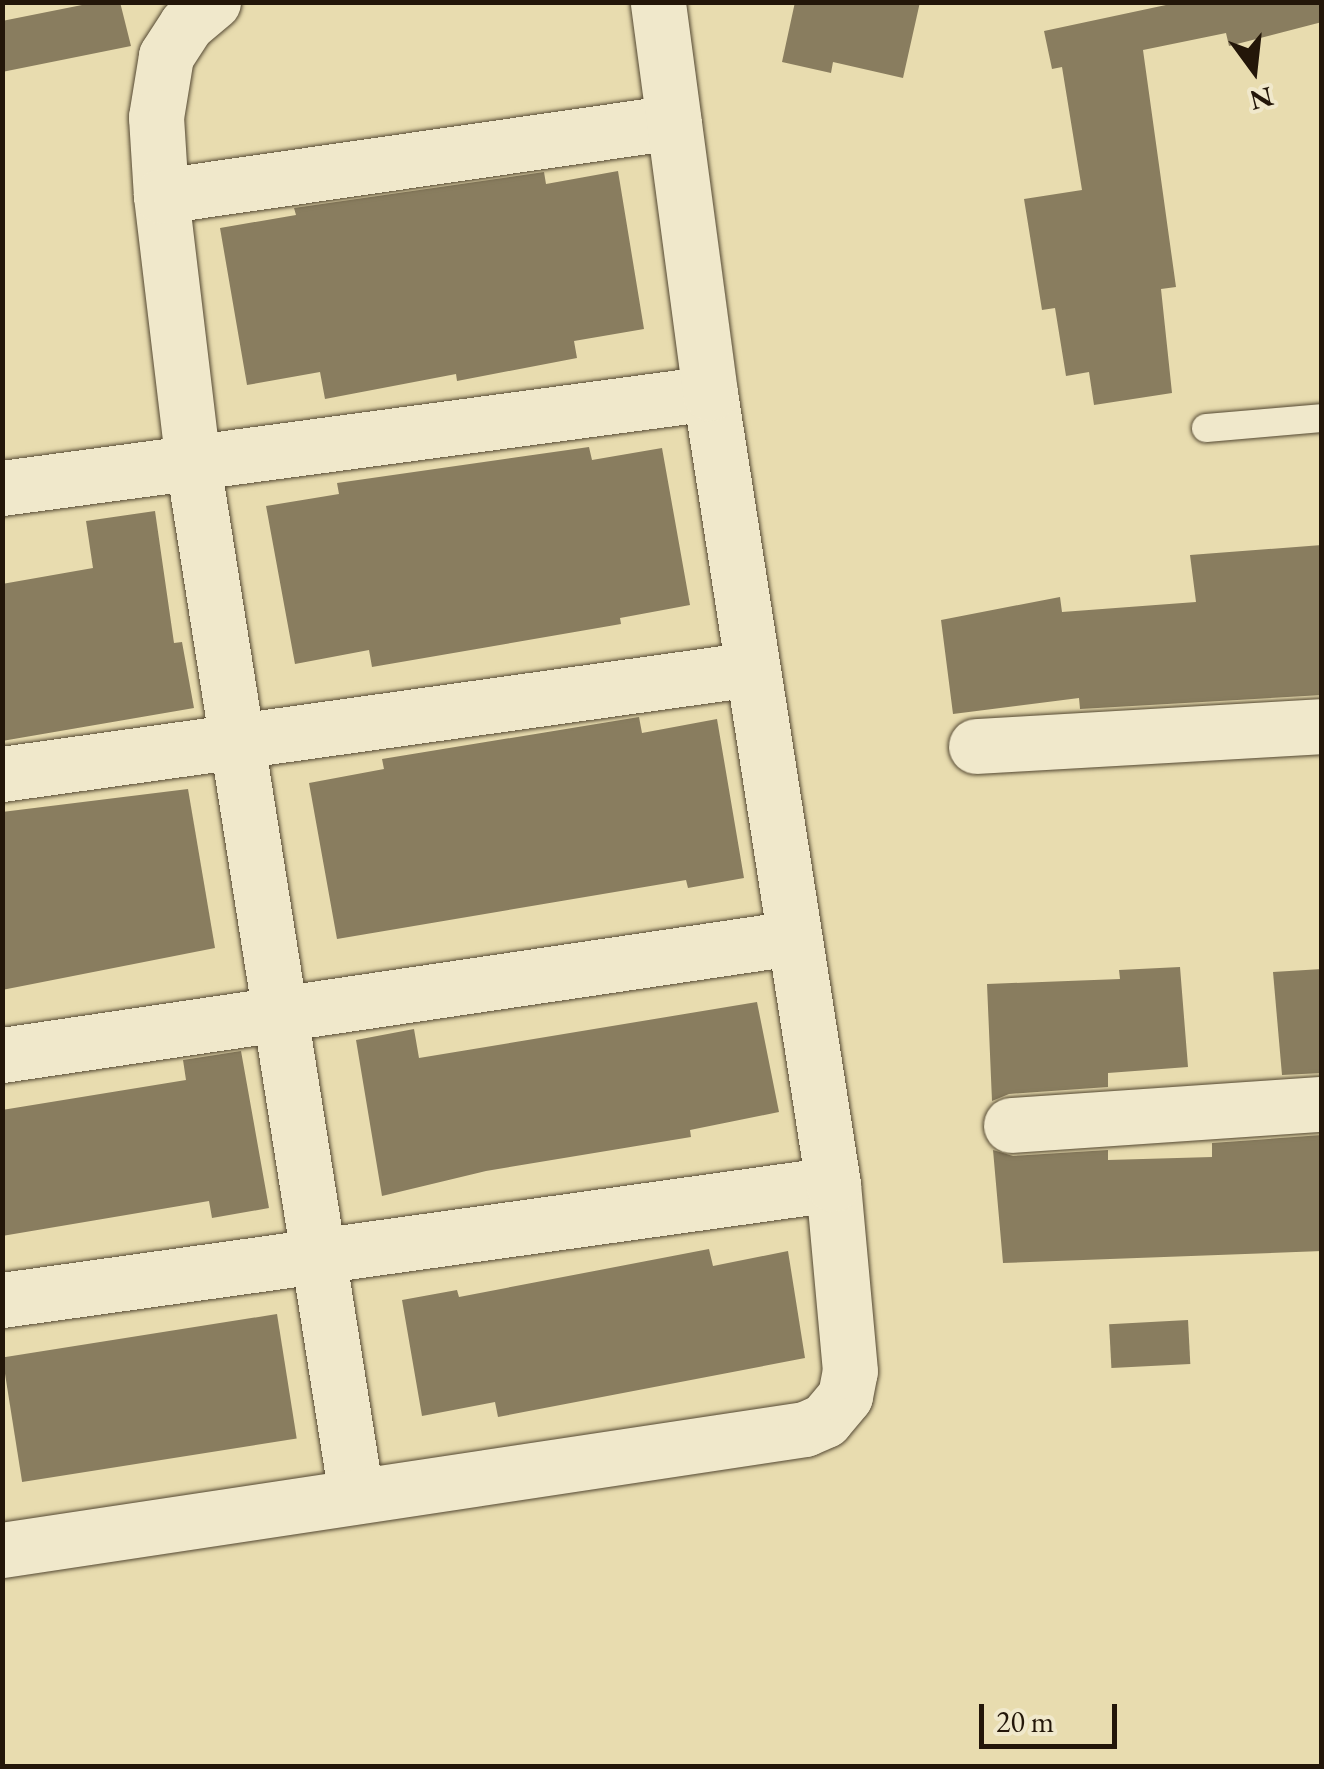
<!DOCTYPE html>
<html>
<head>
<meta charset="utf-8">
<style>
	body { margin:0 }
	#map { position:relative; width:1324px; height:1769px; overflow:hidden; background:#e8dcaf; font-family:"EB Garamond",serif }
	div>[style] { position:absolute }
	.building>* { inset:0; background:#897d5f; transform-origin:0 0 }
	.roads { filter:drop-shadow(0 0 2px #544832) drop-shadow(0 0 2px #544832) }
	.lane>* { height:28px; margin:-14px; padding:0 14px; transform-origin:14px; border-radius:14px; background:#f0e8cb }
	.street>* { height:55px; margin:-27.5px; padding:0 27.5px; transform-origin:27.5px; border-radius:27.5px; background:#f0e8cb }
	span { translate:-50% -50%; white-space:nowrap; text-align:center; line-height:1.15; -webkit-text-stroke:10px #f0e8cb; paint-order:stroke }
	.frame { position:absolute; inset:0; border:5px solid #231609; pointer-events:none }
	.north { position:absolute; left:1204px; top:20px; width:100px; height:100px; -webkit-text-stroke:8px #f0e8cb; paint-order:stroke; rotate:165deg; font-size:28px; font-weight:700; line-height:40px; text-align:center; color:#231609 }
	.north::after { content:''; display:block; margin:auto; width:35px; height:45px; background:#231609; clip-path:polygon(50% 0,100% 100%,50% 72%,0 100%) }
	.scale { position:absolute; left:979px; top:1704px; width:138px; height:45px; box-sizing:border-box; border:5px solid #231609; border-top:0; padding-left:12px; font-size:30px; line-height:35px; white-space:nowrap; color:#231609; -webkit-text-stroke:8px #f0e8cb; paint-order:stroke }
</style>
</head>
<body>
<div id="map">
	<div class="building">
		<i style="clip-path:polygon(97px 2px,120px 2px,131px 46px,2px 72px,2px 21px)"></i>
		<i style="clip-path:polygon(795px 2px,920px 2px,903px 78px,833px 62px,831px 73px,782px 62px)"></i>
		<i style="clip-path:polygon(1180px 2px,1322px 2px,1322px 22px,1229px 46px,1226px 33px,1143px 50px,1176px 287px,1161px 289px,1172px 393px,1094px 405px,1089px 372px,1066px 376px,1055px 308px,1042px 310px,1024px 199px,1082px 190px,1062px 67px,1052px 69px,1044px 31px)"></i>
		<i style="clip-path:polygon(618px 171px,644px 329px,574px 341px,577px 358px,457px 381px,456px 374px,325px 399px,320px 372px,247px 385px,220px 228px,296px 215px,294px 208px,544px 172px,546px 184px)"></i>
		<i style="clip-path:polygon(589px 447px,592px 460px,662px 448px,690px 605px,620px 618px,621px 624px,372px 667px,369px 650px,295px 664px,266px 506px,339px 494px,337px 483px)"></i>
		<i style="clip-path:polygon(155px 511px,174px 643px,182px 642px,194px 708px,2px 741px,2px 584px,93px 568px,86px 521px)"></i>
		<i style="clip-path:polygon(1322px 545px,1322px 695px,1080px 709px,1079px 698px,953px 714px,941px 620px,1060px 597px,1062px 612px,1196px 602px,1190px 555px)"></i>
		<i style="clip-path:polygon(639px 717px,642px 733px,717px 719px,744px 878px,688px 888px,686px 880px,337px 939px,309px 783px,384px 769px,382px 759px)"></i>
		<i style="clip-path:polygon(188px 789px,215px 948px,2px 990px,2px 812px)"></i>
		<i style="clip-path:polygon(1180px 967px,1188px 1067px,1108px 1073px,1108px 1087px,1009px 1094px,992px 1101px,987px 984px,1120px 979px,1119px 970px)"></i>
		<i style="clip-path:polygon(1322px 969px,1322px 1073px,1282px 1075px,1273px 972px)"></i>
		<i style="clip-path:polygon(757px 1002px,779px 1112px,690px 1130px,691px 1137px,486px 1171px,382px 1196px,356px 1040px,414px 1029px,419px 1058px)"></i>
		<i style="clip-path:polygon(241px 1051px,269px 1208px,212px 1218px,209px 1201px,2px 1236px,2px 1110px,186px 1080px,183px 1060px)"></i>
		<i style="clip-path:polygon(1322px 1135px,1322px 1251px,1003px 1263px,993px 1150px,1013px 1156px,1108px 1150px,1108px 1160px,1212px 1157px,1212px 1143px)"></i>
		<i style="clip-path:polygon(709px 1249px,713px 1266px,788px 1251px,805px 1358px,498px 1417px,495px 1402px,422px 1416px,402px 1300px,457px 1290px,459px 1297px)"></i>
		<i style="left:277px;top:1314px;width:126px;height:278px;rotate:81deg"></i>
		<i style="left:1188px;top:1320px;width:44px;height:79px;rotate:87deg"></i>
	</div>
	<div class="roads">
		<div class="lane">
			<i style="left:1206px;top:428px;width:116px;rotate:-4.9deg"></i>
		</div>
		<div class="street">
			<i style="left:213px;top:2px;width:35px;rotate:140deg"></i>
			<i style="left:186px;top:25px;width:37px;rotate:123deg"></i>
			<i style="left:166px;top:56px;width:62px;rotate:99.3deg"></i>
			<i style="left:156px;top:117px;width:79px;rotate:86.4deg"></i>
			<i style="left:161px;top:196px;width:270px;rotate:83.2deg"></i>
			<i style="left:193px;top:464px;width:1045px;rotate:81.02deg"></i>
			<i style="left:161px;top:196px;width:518px;rotate:-8.21deg"></i>
			<i style="left:2px;top:488px;width:714px;rotate:-7.64deg"></i>
			<i style="left:976px;top:746px;width:347px;rotate:-3.3deg"></i>
			<i style="left:2px;top:774px;width:757px;rotate:-7.97deg"></i>
			<i style="left:2px;top:1055px;width:799px;rotate:-8.42deg"></i>
			<i style="left:1011px;top:1125px;width:312px;rotate:-3.9deg"></i>
			<i style="left:2px;top:1300px;width:839px;rotate:-7.95deg"></i>
			<i style="left:2px;top:1550px;width:812px;rotate:-8.57deg"></i>
			<i style="left:805px;top:1429px;width:22px;rotate:-24deg"></i>
			<i style="left:825px;top:1420px;width:31px;rotate:-50deg"></i>
			<i style="left:845px;top:1396px;width:25px;rotate:-79deg"></i>
			<i style="left:850px;top:1371px;width:188px;rotate:-95.2deg"></i>
			<i style="left:833px;top:1184px;width:801px;rotate:-98.84deg"></i>
			<i style="left:710px;top:393px;width:394px;rotate:-97.6deg"></i>
		</div>
	</div>
	<div class="frame"></div>
	<div class="north">N</div>
	<div class="scale">20 m</div>
</div>
</body>
</html>
